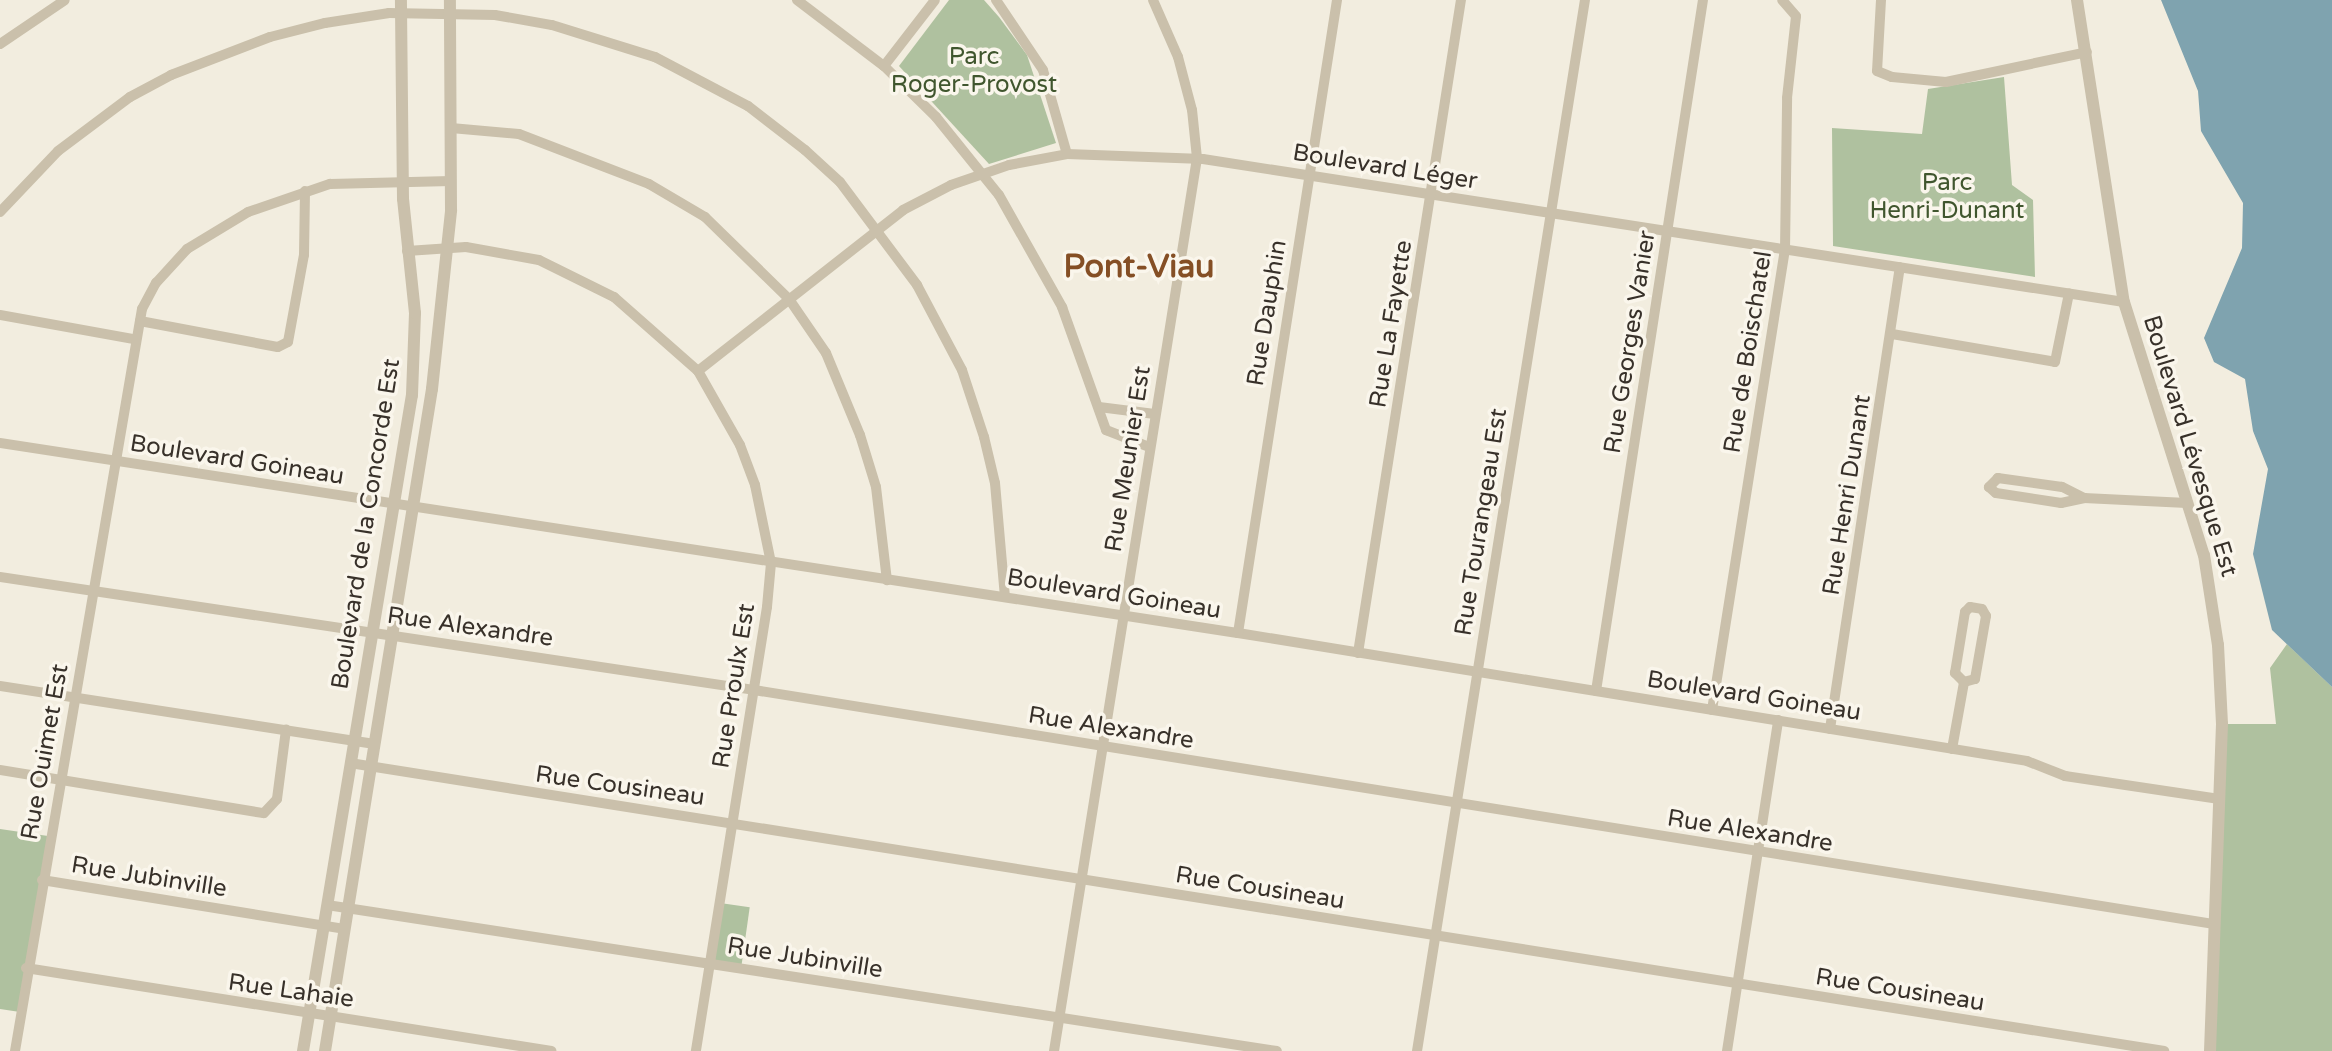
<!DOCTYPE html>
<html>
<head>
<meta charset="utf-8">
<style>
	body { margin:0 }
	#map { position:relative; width:2332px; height:1051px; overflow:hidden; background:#f2eddf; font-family:"Varela Round",sans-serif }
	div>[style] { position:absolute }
	.green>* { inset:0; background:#afc19f; transform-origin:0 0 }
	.water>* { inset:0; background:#7fa3af }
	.minor>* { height:10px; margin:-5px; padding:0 5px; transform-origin:5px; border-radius:5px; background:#cac0ab }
	.tertiary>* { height:12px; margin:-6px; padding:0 6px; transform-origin:6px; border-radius:6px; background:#cac0ab }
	span { translate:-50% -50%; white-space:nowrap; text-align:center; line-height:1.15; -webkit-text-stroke:7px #faf6ec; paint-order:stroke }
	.park-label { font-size:24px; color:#40562e }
	.street-label { font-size:24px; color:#38312a }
	.district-label { font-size:32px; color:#854f25; font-weight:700 }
</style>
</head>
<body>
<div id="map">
	<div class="green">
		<i style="clip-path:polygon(949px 0,984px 0,999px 17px,1027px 55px,1056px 143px,989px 164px,899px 66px)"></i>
		<i style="clip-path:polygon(2004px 77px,2012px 185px,2033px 200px,2035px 277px,1833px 246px,1832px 128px,1922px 134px,1928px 89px)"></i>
		<i style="clip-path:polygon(2287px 644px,2332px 687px,2332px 1051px,2210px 1051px,2222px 724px,2276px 724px,2270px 668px)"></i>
		<i style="clip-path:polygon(0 829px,48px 836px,20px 1012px,0 1009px)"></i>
		<i style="left:720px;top:903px;width:30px;height:61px;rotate:8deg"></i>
	</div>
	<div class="water">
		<i style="clip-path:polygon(2161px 0,2332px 0,2332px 687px,2272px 630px,2253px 554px,2268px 469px,2253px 431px,2245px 379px,2214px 362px,2204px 338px,2242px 248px,2243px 203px,2201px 131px,2198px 91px)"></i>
	</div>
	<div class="minor">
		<i style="left:797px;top:0;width:109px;rotate:37.2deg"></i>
		<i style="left:884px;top:66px;width:73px;rotate:44.4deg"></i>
		<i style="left:936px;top:117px;width:100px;rotate:51.1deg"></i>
		<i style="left:999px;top:195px;width:129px;rotate:60.6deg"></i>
		<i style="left:1062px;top:307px;width:131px;rotate:70.3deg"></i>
		<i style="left:1106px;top:430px;width:46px;rotate:21.6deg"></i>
		<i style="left:996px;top:0;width:84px;rotate:56.1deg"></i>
		<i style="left:1043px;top:70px;width:87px;rotate:74.1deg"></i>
		<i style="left:1881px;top:0;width:71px;rotate:93.2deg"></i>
		<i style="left:1877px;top:71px;width:16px;rotate:22deg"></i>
		<i style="left:1892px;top:77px;width:54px;rotate:5.3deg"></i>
		<i style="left:1946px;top:82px;width:144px;rotate:-12deg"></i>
		<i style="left:0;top:44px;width:78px;rotate:-34.1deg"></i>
		<i style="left:884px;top:66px;width:83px;rotate:-52.3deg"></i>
		<i style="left:451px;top:128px;width:68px;rotate:5deg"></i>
		<i style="left:519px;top:134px;width:139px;rotate:21deg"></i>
		<i style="left:649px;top:184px;width:65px;rotate:30.5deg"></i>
		<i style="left:705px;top:217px;width:117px;rotate:44.3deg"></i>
		<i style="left:789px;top:299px;width:65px;rotate:55.6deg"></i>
		<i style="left:826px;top:353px;width:89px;rotate:67.5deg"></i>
		<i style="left:860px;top:435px;width:54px;rotate:72.9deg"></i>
		<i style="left:876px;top:487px;width:94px;rotate:83.3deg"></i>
		<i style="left:0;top:212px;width:84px;rotate:-46.4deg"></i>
		<i style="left:58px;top:151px;width:90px;rotate:-36.9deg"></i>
		<i style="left:130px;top:97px;width:47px;rotate:-28.2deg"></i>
		<i style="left:171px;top:75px;width:106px;rotate:-21deg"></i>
		<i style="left:270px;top:37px;width:57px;rotate:-14.3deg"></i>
		<i style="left:325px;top:23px;width:65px;rotate:-8.9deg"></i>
		<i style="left:389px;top:13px;width:106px;rotate:1.1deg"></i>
		<i style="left:495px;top:15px;width:58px;rotate:10deg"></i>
		<i style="left:552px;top:25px;width:108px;rotate:17.3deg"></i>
		<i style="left:655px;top:57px;width:105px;rotate:27.8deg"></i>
		<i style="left:748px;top:106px;width:72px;rotate:37.7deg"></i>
		<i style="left:805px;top:150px;width:47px;rotate:42.4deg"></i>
		<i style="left:840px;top:182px;width:129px;rotate:53.2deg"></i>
		<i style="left:917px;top:285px;width:96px;rotate:62.1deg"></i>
		<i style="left:962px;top:370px;width:71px;rotate:71.8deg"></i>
		<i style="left:984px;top:437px;width:47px;rotate:76.6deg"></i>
		<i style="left:995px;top:483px;width:114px;rotate:85deg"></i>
		<i style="left:407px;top:251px;width:59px;rotate:-3.9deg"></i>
		<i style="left:466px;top:247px;width:74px;rotate:10.1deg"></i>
		<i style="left:539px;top:260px;width:84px;rotate:26.3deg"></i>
		<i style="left:614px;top:297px;width:112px;rotate:41.4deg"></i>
		<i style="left:698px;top:371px;width:85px;rotate:60.4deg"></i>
		<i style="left:740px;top:445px;width:43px;rotate:69.4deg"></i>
		<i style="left:755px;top:485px;width:80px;rotate:78.4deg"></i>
		<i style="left:771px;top:563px;width:44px;rotate:95.2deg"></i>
		<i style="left:767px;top:607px;width:450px;rotate:99.1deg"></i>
		<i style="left:0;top:315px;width:136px;rotate:10.2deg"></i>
		<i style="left:140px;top:321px;width:140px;rotate:10.7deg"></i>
		<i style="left:278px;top:347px;width:11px;rotate:-27deg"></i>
		<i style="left:288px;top:342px;width:88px;rotate:-79.6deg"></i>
		<i style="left:304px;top:255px;width:64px;rotate:-89.1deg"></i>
		<i style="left:1892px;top:334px;width:165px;rotate:9.7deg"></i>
		<i style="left:2055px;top:362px;width:70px;rotate:-78.5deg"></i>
		<i style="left:698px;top:371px;width:261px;rotate:-38.1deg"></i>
		<i style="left:903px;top:210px;width:54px;rotate:-27.5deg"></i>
		<i style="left:951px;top:185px;width:61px;rotate:-19deg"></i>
		<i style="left:1009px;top:165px;width:59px;rotate:-10.7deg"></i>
		<i style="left:1067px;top:154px;width:136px;rotate:2.1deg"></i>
		<i style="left:1203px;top:159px;width:932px;rotate:8.83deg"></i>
		<i style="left:1099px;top:407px;width:56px;rotate:7.1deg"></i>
		<i style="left:0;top:443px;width:1252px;rotate:8.73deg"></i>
		<i style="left:1238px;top:633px;width:799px;rotate:9.21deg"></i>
		<i style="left:2027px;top:761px;width:41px;rotate:21.5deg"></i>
		<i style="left:2065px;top:776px;width:156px;rotate:8.5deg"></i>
		<i style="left:2084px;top:498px;width:25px;rotate:-153deg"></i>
		<i style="left:2062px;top:487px;width:65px;rotate:-172deg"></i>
		<i style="left:1998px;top:478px;width:13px;rotate:135deg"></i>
		<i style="left:1989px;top:487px;width:9px;rotate:41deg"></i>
		<i style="left:1996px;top:493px;width:66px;rotate:8.7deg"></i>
		<i style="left:2061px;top:503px;width:24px;rotate:-12deg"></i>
		<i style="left:2084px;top:498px;width:103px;rotate:2.8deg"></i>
		<i style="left:0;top:577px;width:762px;rotate:8.52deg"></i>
		<i style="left:754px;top:690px;width:1479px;rotate:9.11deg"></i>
		<i style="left:1970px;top:607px;width:12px;rotate:9deg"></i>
		<i style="left:1982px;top:609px;width:8px;rotate:60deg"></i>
		<i style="left:1986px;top:616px;width:64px;rotate:99.9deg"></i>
		<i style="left:1975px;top:679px;width:11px;rotate:165deg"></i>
		<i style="left:1964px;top:682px;width:13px;rotate:-135deg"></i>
		<i style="left:1955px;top:673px;width:62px;rotate:-80.7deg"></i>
		<i style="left:1965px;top:612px;width:7px;rotate:-45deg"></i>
		<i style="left:1238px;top:633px;width:641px;rotate:-81.11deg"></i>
		<i style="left:1358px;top:653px;width:661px;rotate:-81.04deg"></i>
		<i style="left:0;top:686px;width:379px;rotate:8.8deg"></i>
		<i style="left:1596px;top:691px;width:699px;rotate:-81.2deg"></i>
		<i style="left:1712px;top:710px;width:466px;rotate:-81deg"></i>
		<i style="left:1785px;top:250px;width:152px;rotate:-89.2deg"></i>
		<i style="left:1787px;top:98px;width:82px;rotate:-83.7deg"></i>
		<i style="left:1796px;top:16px;width:21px;rotate:-131deg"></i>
		<i style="left:1830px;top:729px;width:467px;rotate:-81.4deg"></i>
		<i style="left:1952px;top:749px;width:68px;rotate:-79.8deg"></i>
		<i style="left:350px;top:763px;width:1837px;rotate:9.02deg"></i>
		<i style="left:0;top:770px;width:267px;rotate:9.3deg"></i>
		<i style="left:264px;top:813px;width:19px;rotate:-47deg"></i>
		<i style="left:277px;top:799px;width:70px;rotate:-82.6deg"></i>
		<i style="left:42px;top:880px;width:306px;rotate:9.2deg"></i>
		<i style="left:327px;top:905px;width:961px;rotate:8.74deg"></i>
		<i style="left:26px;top:968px;width:532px;rotate:8.98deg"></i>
		<i style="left:15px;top:1051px;width:753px;rotate:-80.29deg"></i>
		<i style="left:142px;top:309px;width:30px;rotate:-62deg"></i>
		<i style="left:156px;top:283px;width:46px;rotate:-47.6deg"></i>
		<i style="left:187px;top:249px;width:71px;rotate:-31.2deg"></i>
		<i style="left:248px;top:212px;width:87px;rotate:-18.9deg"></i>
		<i style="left:330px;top:184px;width:121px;rotate:-1.4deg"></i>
		<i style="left:1054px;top:1051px;width:904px;rotate:-80.9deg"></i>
		<i style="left:1197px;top:158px;width:48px;rotate:-95.9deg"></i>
		<i style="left:1192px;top:110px;width:55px;rotate:-104.8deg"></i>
		<i style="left:1178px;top:57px;width:62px;rotate:-113.7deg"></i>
		<i style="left:1417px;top:1051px;width:1064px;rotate:-80.92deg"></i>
		<i style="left:1727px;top:1051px;width:335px;rotate:-81.2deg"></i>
	</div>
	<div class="tertiary">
		<i style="left:2077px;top:0;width:306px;rotate:81.2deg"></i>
		<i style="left:2124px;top:302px;width:265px;rotate:72.5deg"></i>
		<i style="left:2204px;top:555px;width:91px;rotate:81.2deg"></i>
		<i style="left:2218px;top:645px;width:79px;rotate:87.1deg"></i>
		<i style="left:2222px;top:724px;width:327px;rotate:92.1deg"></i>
		<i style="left:303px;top:1051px;width:665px;rotate:-80.57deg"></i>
		<i style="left:412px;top:395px;width:82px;rotate:-87.9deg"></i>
		<i style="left:415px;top:313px;width:115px;rotate:-96deg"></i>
		<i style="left:403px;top:199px;width:199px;rotate:-90.6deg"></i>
		<i style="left:325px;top:1051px;width:671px;rotate:-80.82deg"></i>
		<i style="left:432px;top:389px;width:180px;rotate:-83.9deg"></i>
		<i style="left:451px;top:210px;width:210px;rotate:-90.3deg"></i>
	</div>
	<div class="park-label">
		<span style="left:974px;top:71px">Parc<br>Roger-Provost</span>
		<span style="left:1947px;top:197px">Parc<br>Henri-Dunant</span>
	</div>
	<div class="street-label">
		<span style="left:1385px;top:167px;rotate:9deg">Boulevard Léger</span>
		<span style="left:1267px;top:313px;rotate:-81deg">Rue Dauphin</span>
		<span style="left:1391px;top:324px;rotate:-81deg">Rue La Fayette</span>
		<span style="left:1630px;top:342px;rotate:-81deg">Rue Georges Vanier</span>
		<span style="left:1748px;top:352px;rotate:-81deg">Rue de Boischatel</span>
		<span style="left:2190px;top:446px;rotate:73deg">Boulevard Lévesque Est</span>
		<span style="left:1128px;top:459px;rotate:-81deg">Rue Meunier Est</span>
		<span style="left:237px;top:460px;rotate:9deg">Boulevard Goineau</span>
		<span style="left:1847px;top:495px;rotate:-81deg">Rue Henri Dunant</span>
		<span style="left:1481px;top:522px;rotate:-81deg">Rue Tourangeau Est</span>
		<span style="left:366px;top:524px;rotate:-81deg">Boulevard de la Concorde Est</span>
		<span style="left:1114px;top:594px;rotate:9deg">Boulevard Goineau</span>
		<span style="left:470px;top:627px;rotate:8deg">Rue Alexandre</span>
		<span style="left:734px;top:686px;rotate:-81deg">Rue Proulx Est</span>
		<span style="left:1754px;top:696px;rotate:9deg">Boulevard Goineau</span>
		<span style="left:1111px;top:728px;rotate:9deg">Rue Alexandre</span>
		<span style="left:45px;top:752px;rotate:-80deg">Rue Ouimet Est</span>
		<span style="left:620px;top:786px;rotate:8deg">Rue Cousineau</span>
		<span style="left:1750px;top:831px;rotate:9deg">Rue Alexandre</span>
		<span style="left:149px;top:877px;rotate:9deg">Rue Jubinville</span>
		<span style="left:1260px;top:888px;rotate:9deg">Rue Cousineau</span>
		<span style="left:805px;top:958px;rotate:9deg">Rue Jubinville</span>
		<span style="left:1900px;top:990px;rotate:9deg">Rue Cousineau</span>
		<span style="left:291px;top:991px;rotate:8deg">Rue Lahaie</span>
	</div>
	<div class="district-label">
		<span style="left:1139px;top:267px">Pont-Viau</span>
	</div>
</div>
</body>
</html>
